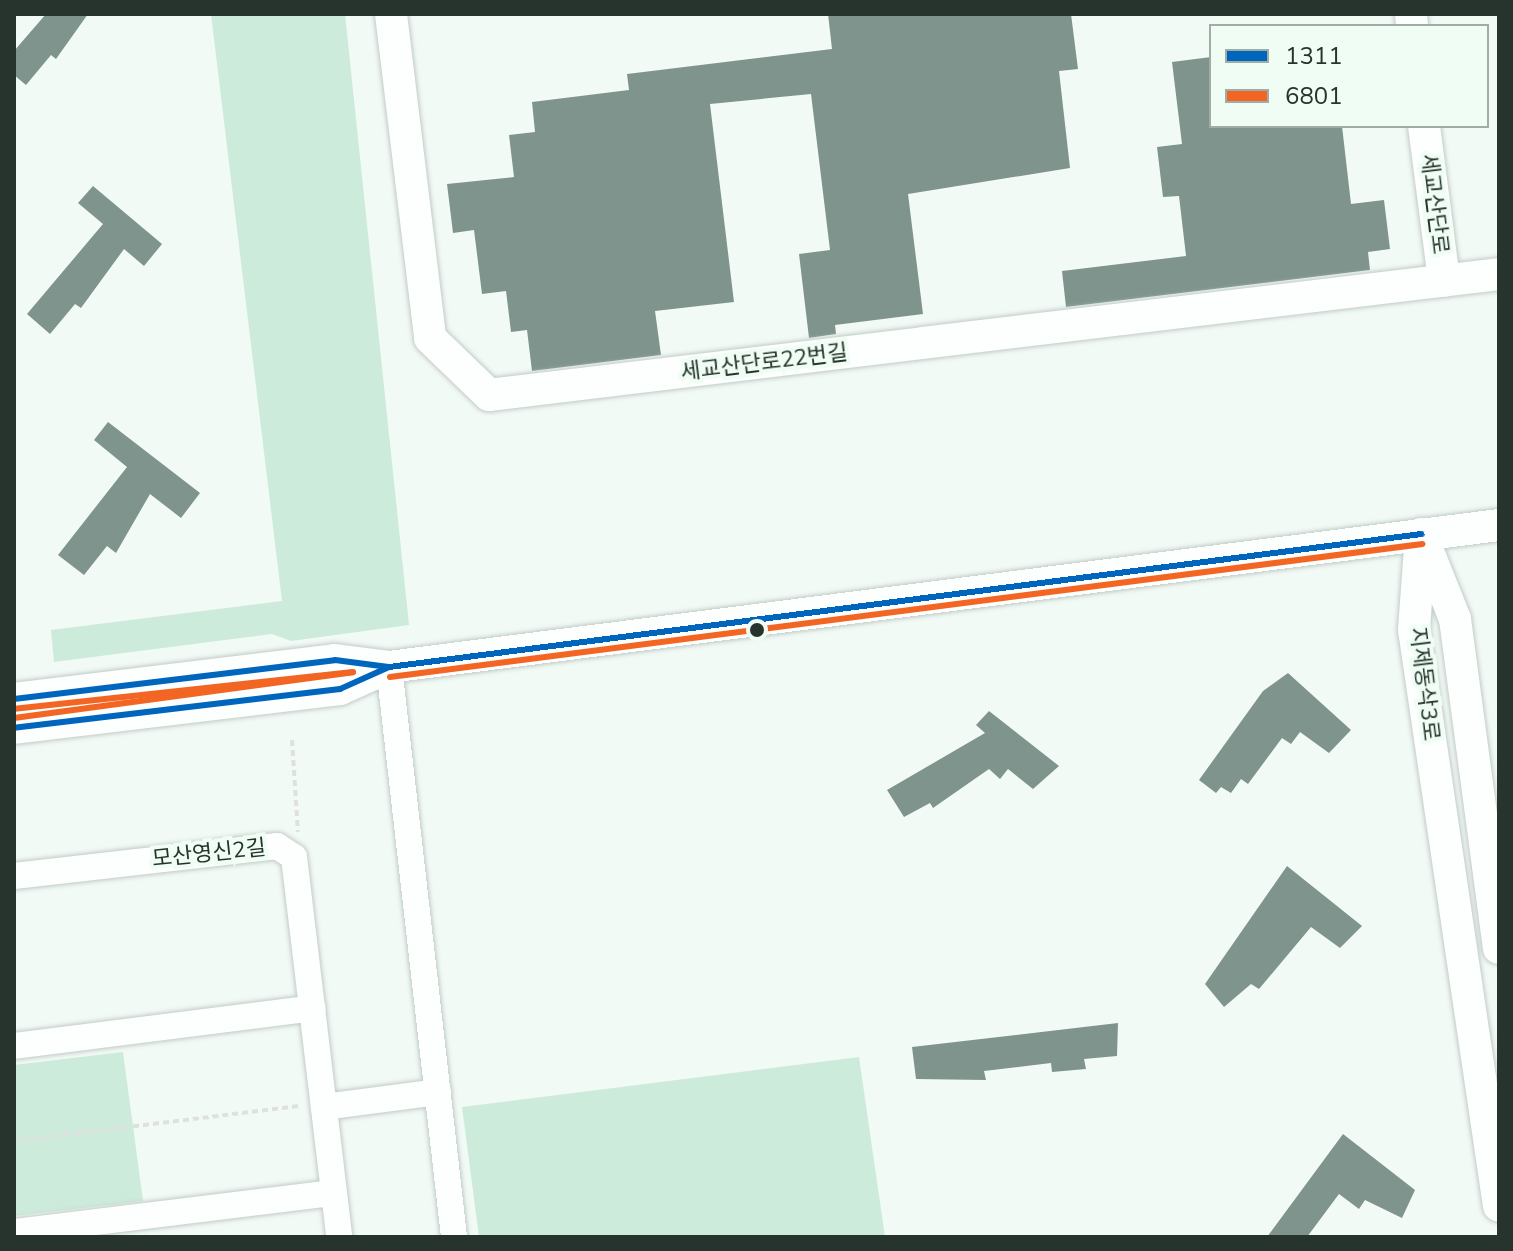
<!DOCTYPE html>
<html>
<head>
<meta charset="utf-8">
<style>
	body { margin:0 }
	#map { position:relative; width:1513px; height:1251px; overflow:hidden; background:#f2faf6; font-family:"Nunito Sans","Noto Sans KR",sans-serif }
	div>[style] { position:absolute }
	.green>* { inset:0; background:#ccebda }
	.building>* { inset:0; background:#7e948c }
	.path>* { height:4px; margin-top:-2px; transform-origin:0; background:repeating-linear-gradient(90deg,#dee1e0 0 6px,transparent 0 10px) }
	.roads { filter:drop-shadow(0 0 2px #c2ccc7) drop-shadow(0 0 2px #c2ccc7) }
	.minor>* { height:26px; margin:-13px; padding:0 13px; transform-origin:13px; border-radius:13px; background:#fdfefe }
	.tertiary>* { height:32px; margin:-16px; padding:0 16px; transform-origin:16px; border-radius:16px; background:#fdfefe }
	.bus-1>* { height:6px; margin:-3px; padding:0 3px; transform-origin:3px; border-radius:3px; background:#0065bd }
	.bus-2>* { height:6px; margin:-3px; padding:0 3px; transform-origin:3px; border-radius:3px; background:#f26522 }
	.dots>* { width:22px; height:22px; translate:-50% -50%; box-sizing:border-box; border:4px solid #effdf5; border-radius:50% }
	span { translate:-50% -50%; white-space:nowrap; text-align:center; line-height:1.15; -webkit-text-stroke:8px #effdf5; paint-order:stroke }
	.street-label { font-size:22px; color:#26342d }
	.frame { position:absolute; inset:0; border:16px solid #26342d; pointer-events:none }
	.legend { position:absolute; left:1209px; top:24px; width:280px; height:104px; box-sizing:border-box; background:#effdf5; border:2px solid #9fada5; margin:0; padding:10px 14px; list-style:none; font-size:24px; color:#26342d }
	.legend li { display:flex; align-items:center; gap:16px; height:40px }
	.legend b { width:40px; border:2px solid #9fada5 }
</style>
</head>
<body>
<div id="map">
	<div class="green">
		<i style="clip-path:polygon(211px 14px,345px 14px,409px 625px,291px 641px,272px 634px,54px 662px,51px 630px,282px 601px)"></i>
		<i style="clip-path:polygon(123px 1052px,143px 1201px,14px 1216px,14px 1065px)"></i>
		<i style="clip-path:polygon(859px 1057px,885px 1237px,479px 1237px,462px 1107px)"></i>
	</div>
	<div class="building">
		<i style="clip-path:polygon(46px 14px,88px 14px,56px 59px,51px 55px,26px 85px,14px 75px,14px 51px)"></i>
		<i style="clip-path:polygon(828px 14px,1071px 14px,1078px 69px,1059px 71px,1070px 168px,908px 194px,923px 314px,835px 325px,836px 334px,809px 338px,799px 254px,830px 250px,811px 94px,710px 104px,734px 302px,655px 311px,661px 355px,532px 371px,527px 330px,511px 332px,506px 291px,482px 294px,474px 230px,453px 233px,447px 184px,514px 177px,509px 135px,535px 132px,532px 102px,629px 90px,627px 74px,832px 49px)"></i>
		<i style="clip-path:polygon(1211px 57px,1211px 126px,1342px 126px,1351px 204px,1384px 200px,1390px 249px,1368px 252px,1370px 270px,1066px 307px,1062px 271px,1186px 256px,1179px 196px,1163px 197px,1157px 147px,1182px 144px,1172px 62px)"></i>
		<i style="clip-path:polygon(93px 186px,162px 244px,144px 266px,124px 249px,81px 308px,75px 304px,50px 334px,27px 314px,103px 224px,78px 203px)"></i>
		<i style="clip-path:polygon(108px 422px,200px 493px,181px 518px,150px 494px,116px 553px,107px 546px,84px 575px,58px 555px,127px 467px,94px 440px)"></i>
		<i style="clip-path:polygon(1288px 673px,1351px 730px,1329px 753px,1300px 732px,1291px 744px,1282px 738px,1248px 784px,1241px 779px,1231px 793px,1221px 787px,1216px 793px,1199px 780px,1263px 691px)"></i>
		<i style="clip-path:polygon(989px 711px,1059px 766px,1033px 789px,1008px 769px,1000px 779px,989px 769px,933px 808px,930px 803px,904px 817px,887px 790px,985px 733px,976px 725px)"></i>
		<i style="clip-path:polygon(1287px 866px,1362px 926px,1340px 948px,1311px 927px,1259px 989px,1251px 984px,1224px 1007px,1205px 984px)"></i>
		<i style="clip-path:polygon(1118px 1023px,1117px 1056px,1084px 1059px,1086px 1069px,1052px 1072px,1051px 1063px,984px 1071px,986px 1080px,916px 1079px,912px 1047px)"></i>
		<i style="clip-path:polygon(1343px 1134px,1415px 1190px,1402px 1218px,1365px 1200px,1359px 1209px,1339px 1194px,1307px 1237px,1267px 1237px)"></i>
	</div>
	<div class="path">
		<i style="left:292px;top:740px;width:92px;rotate:86.3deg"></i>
		<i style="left:14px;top:1141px;width:289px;rotate:-7deg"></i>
	</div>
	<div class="roads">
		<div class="minor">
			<i style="left:389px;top:667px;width:574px;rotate:83.49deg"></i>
			<i style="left:14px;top:876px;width:265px;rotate:-6.5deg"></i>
			<i style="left:277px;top:846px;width:20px;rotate:33deg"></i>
			<i style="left:294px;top:857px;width:383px;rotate:83.2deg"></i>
			<i style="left:14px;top:1046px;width:301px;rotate:-7.2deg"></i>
			<i style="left:324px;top:1107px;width:115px;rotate:-7.5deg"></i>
			<i style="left:14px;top:1232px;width:321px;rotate:-7deg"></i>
		</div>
		<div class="tertiary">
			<i style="left:391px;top:14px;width:326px;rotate:83.1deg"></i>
			<i style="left:430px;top:338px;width:82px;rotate:44deg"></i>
			<i style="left:489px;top:395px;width:1017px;rotate:-6.83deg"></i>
			<i style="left:1411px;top:14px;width:12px;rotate:85deg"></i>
			<i style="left:1424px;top:126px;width:156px;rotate:82.6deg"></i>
			<i style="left:1421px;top:534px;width:96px;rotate:94.2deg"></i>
			<i style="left:1414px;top:630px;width:582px;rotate:81.61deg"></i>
			<i style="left:1425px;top:544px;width:81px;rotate:68.2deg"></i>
			<i style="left:1455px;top:619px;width:332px;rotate:82.4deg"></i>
			<i style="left:389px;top:667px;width:1119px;rotate:-7.29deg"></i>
			<i style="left:14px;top:699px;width:323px;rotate:-6.9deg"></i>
			<i style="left:335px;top:660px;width:54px;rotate:7.4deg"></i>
			<i style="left:389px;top:667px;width:54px;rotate:155.8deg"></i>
			<i style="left:340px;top:689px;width:328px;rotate:173.2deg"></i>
		</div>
	</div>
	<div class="bus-1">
		<i style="left:389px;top:667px;width:1041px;rotate:-7.34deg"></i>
		<i style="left:14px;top:699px;width:323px;rotate:-6.9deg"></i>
		<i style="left:335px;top:660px;width:54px;rotate:7.4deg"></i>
		<i style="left:389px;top:667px;width:54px;rotate:155.8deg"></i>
		<i style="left:340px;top:689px;width:328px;rotate:173.2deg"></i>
	</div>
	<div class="bus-2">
		<i style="left:390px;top:677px;width:1041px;rotate:-7.34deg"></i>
		<i style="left:14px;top:718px;width:342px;rotate:-7.7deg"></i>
		<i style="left:353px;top:672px;width:340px;rotate:173.8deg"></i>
	</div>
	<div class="dots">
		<i style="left:757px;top:630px;background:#26342d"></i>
	</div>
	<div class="street-label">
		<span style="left:1434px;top:204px;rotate:83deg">세교산단로</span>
		<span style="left:764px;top:363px;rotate:-7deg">세교산단로22번길</span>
		<span style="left:1424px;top:684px;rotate:83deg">지제동삭3로</span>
		<span style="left:209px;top:854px;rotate:-6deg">모산영신2길</span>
	</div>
	<div class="frame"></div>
	<ul class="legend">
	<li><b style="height:10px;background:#0065bd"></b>1311</li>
	<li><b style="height:10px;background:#f26522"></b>6801</li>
	</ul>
</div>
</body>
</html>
